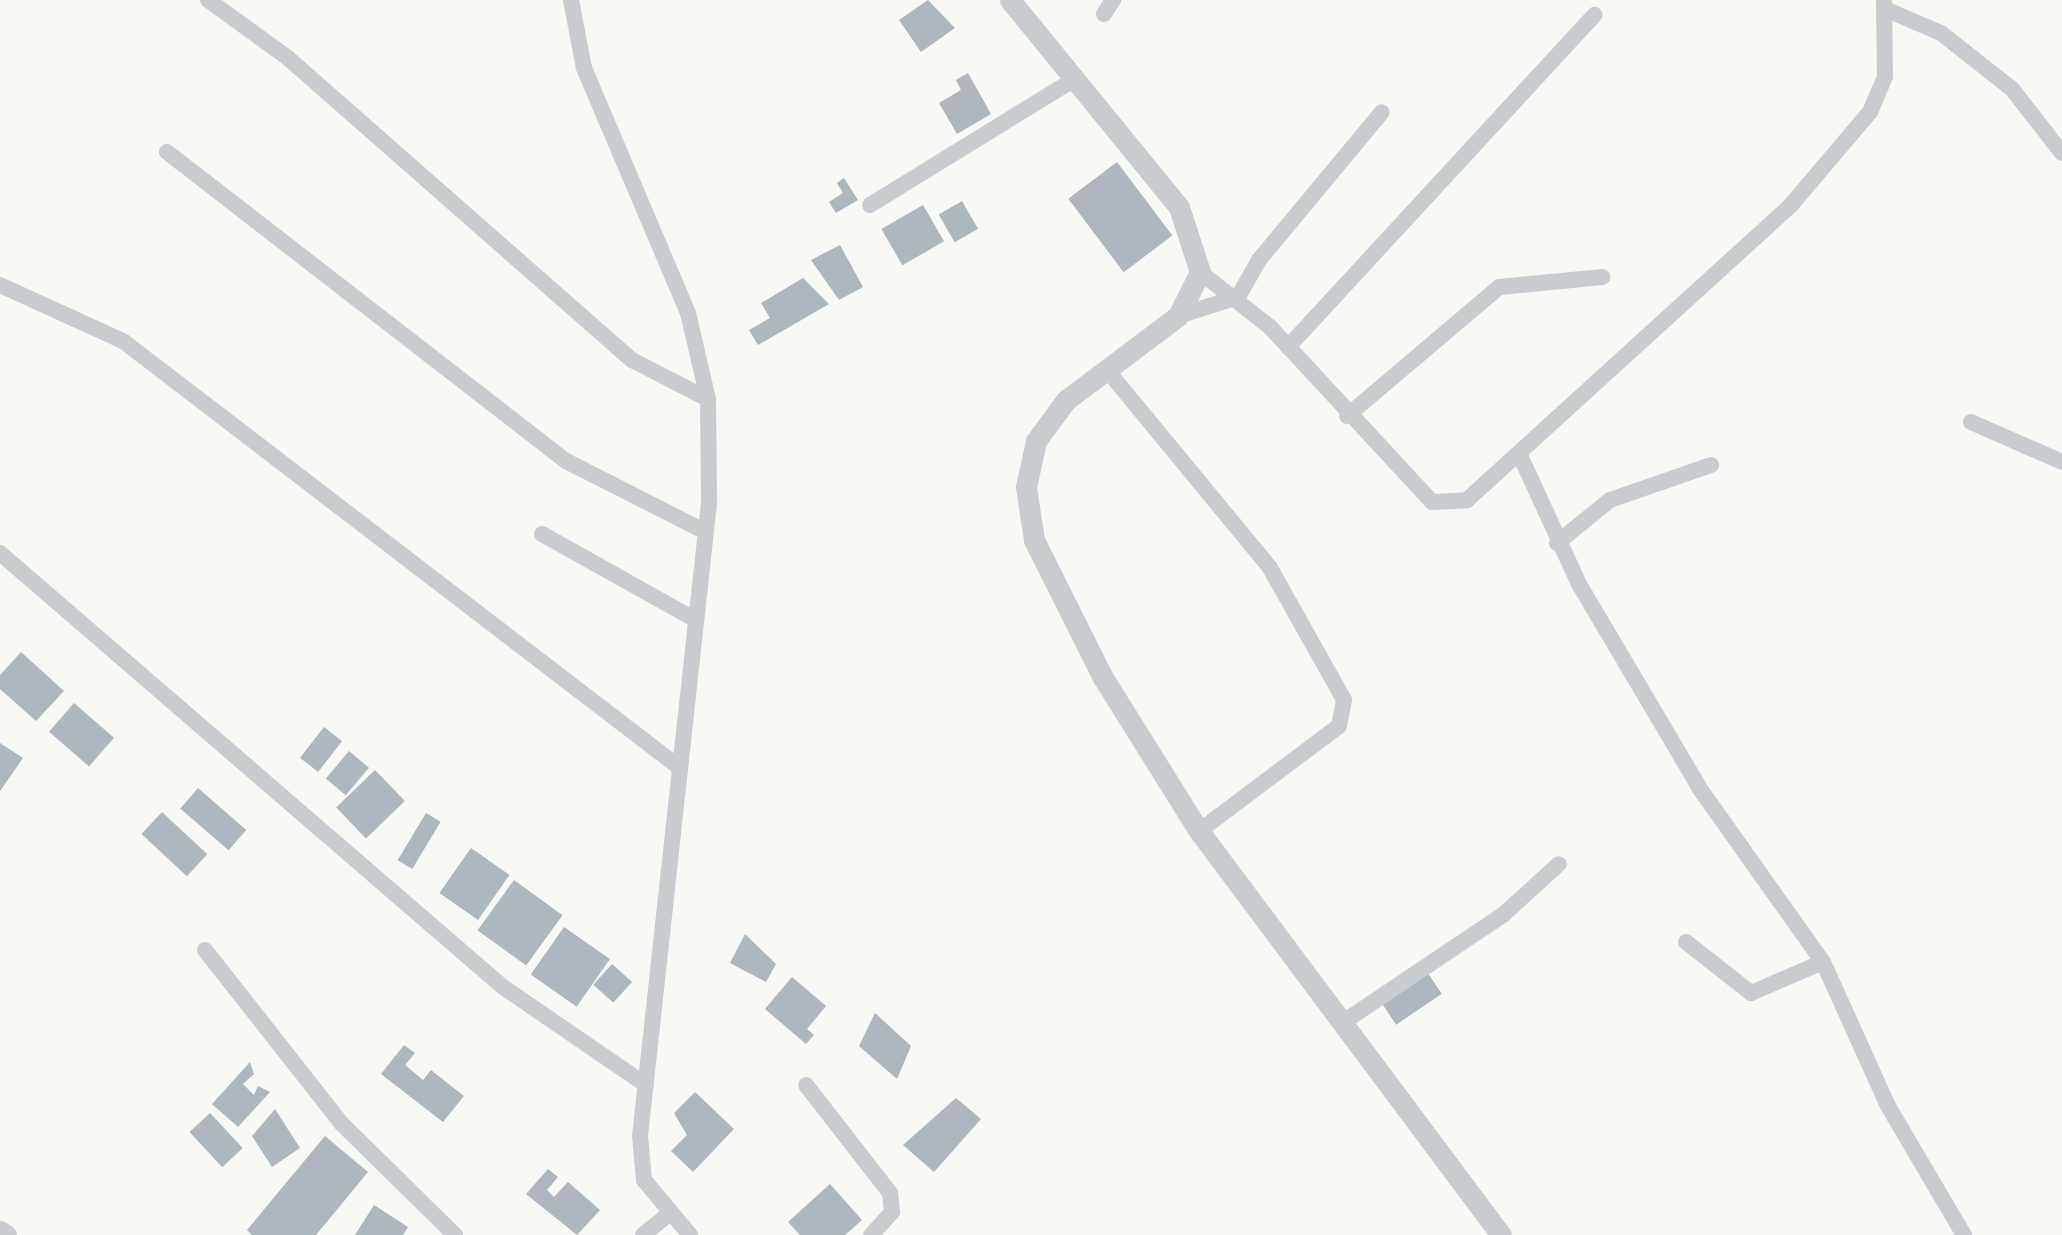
<!DOCTYPE html>
<html>
<head>
<meta charset="utf-8">
<style>
	body { margin:0 }
	#map { position:relative; width:2062px; height:1235px; overflow:hidden; background:#f8f8f5; font-family:"Work Sans",sans-serif }
	div>[style] { position:absolute }
	.building>* { inset:0; background:#aeb7bd; transform-origin:0 0 }
	.minor>* { height:16px; margin:-8px; padding:0 8px; transform-origin:8px; border-radius:8px; background:#c8cccf }
	.tertiary>* { height:21px; margin:-10.5px; padding:0 10.5px; transform-origin:10.5px; border-radius:10.5px; background:#c8cccf }
	span { translate:-50% -50%; white-space:nowrap; text-align:center; line-height:1.15; -webkit-text-stroke:12px #fff; paint-order:stroke }
</style>
</head>
<body>
<div id="map">
	<div class="building">
		<i style="clip-path:polygon(928px 0,955px 28px,921px 52px,899px 20px)"></i>
		<i style="clip-path:polygon(968px 73px,991px 114px,957px 134px,939px 103px,961px 90px,956px 80px)"></i>
		<i style="left:1117px;top:162px;width:92px;height:61px;rotate:53deg"></i>
		<i style="clip-path:polygon(844px 178px,858px 200px,836px 213px,829px 202px,843px 193px,837px 183px)"></i>
		<i style="left:962px;top:201px;width:32px;height:27px;rotate:60deg"></i>
		<i style="left:923px;top:205px;width:42px;height:48px;rotate:60deg"></i>
		<i style="clip-path:polygon(840px 245px,863px 287px,839px 300px,811px 260px)"></i>
		<i style="clip-path:polygon(803px 278px,829px 304px,758px 345px,749px 330px,770px 318px,761px 303px)"></i>
		<i style="clip-path:polygon(21px 652px,64px 691px,36px 721px,0 689px,0 675px)"></i>
		<i style="left:74px;top:703px;width:53px;height:38px;rotate:41deg"></i>
		<i style="left:324px;top:727px;width:23px;height:39px;rotate:38deg"></i>
		<i style="clip-path:polygon(0 743px,23px 758px,0 791px)"></i>
		<i style="left:349px;top:751px;width:26px;height:36px;rotate:40deg"></i>
		<i style="left:375px;top:770px;width:43px;height:54px;rotate:46deg"></i>
		<i style="left:198px;top:788px;width:64px;height:27px;rotate:41deg"></i>
		<i style="left:162px;top:812px;width:62px;height:30px;rotate:43deg"></i>
		<i style="left:426px;top:813px;width:17px;height:55px;rotate:31deg"></i>
		<i style="left:471px;top:848px;width:47px;height:55px;rotate:35deg"></i>
		<i style="left:514px;top:880px;width:60px;height:62px;rotate:36deg"></i>
		<i style="left:564px;top:927px;width:56px;height:58px;rotate:35deg"></i>
		<i style="clip-path:polygon(745px 934px,776px 964px,766px 982px,730px 963px)"></i>
		<i style="left:612px;top:964px;width:27px;height:28px;rotate:42deg"></i>
		<i style="left:1425px;top:969px;width:30px;height:55px;rotate:56deg"></i>
		<i style="clip-path:polygon(792px 977px,826px 1006px,807px 1029px,814px 1035px,806px 1044px,765px 1009px)"></i>
		<i style="clip-path:polygon(875px 1013px,911px 1046px,897px 1079px,859px 1046px)"></i>
		<i style="clip-path:polygon(404px 1045px,415px 1053px,405px 1065px,423px 1080px,431px 1070px,464px 1096px,443px 1122px,381px 1074px)"></i>
		<i style="clip-path:polygon(250px 1062px,254px 1074px,243px 1084px,254px 1095px,258px 1086px,270px 1092px,238px 1127px,212px 1104px)"></i>
		<i style="clip-path:polygon(695px 1092px,734px 1129px,693px 1172px,671px 1151px,687px 1135px,674px 1113px)"></i>
		<i style="clip-path:polygon(956px 1098px,981px 1119px,934px 1172px,903px 1145px)"></i>
		<i style="clip-path:polygon(275px 1109px,300px 1148px,272px 1167px,252px 1136px)"></i>
		<i style="left:210px;top:1113px;width:48px;height:28px;rotate:47deg"></i>
		<i style="clip-path:polygon(325px 1136px,368px 1172px,316px 1235px,252px 1235px,247px 1230px)"></i>
		<i style="clip-path:polygon(548px 1169px,558px 1177px,547px 1190px,554px 1197px,568px 1182px,600px 1210px,577px 1235px,526px 1194px)"></i>
		<i style="clip-path:polygon(830px 1184px,862px 1220px,845px 1235px,800px 1235px,788px 1222px)"></i>
		<i style="clip-path:polygon(374px 1205px,408px 1227px,403px 1235px,355px 1235px)"></i>
	</div>
	<div class="minor">
		<i style="left:208px;top:0;width:99px;rotate:35.9deg"></i>
		<i style="left:288px;top:58px;width:458px;rotate:41.3deg"></i>
		<i style="left:632px;top:360px;width:85px;rotate:27.2deg"></i>
		<i style="left:571px;top:0;width:69px;rotate:79.2deg"></i>
		<i style="left:584px;top:68px;width:266px;rotate:67deg"></i>
		<i style="left:688px;top:313px;width:88px;rotate:76.9deg"></i>
		<i style="left:708px;top:399px;width:104px;rotate:89.4deg"></i>
		<i style="left:709px;top:503px;width:637px;rotate:96.22deg"></i>
		<i style="left:640px;top:1136px;width:44px;rotate:84.8deg"></i>
		<i style="left:644px;top:1180px;width:72px;rotate:50.1deg"></i>
		<i style="left:1885px;top:9px;width:61px;rotate:23.2deg"></i>
		<i style="left:1941px;top:33px;width:90px;rotate:38.3deg"></i>
		<i style="left:2012px;top:89px;width:81px;rotate:52deg"></i>
		<i style="left:1104px;top:14px;width:17px;rotate:-57deg"></i>
		<i style="left:167px;top:152px;width:505px;rotate:37.76deg"></i>
		<i style="left:566px;top:461px;width:157px;rotate:26.9deg"></i>
		<i style="left:870px;top:205px;width:241px;rotate:-31.6deg"></i>
		<i style="left:1200px;top:272px;width:89px;rotate:38.2deg"></i>
		<i style="left:1270px;top:327px;width:238px;rotate:47.2deg"></i>
		<i style="left:1432px;top:502px;width:35px;rotate:-3deg"></i>
		<i style="left:1467px;top:500px;width:438px;rotate:-42.3deg"></i>
		<i style="left:1791px;top:205px;width:122px;rotate:-49.7deg"></i>
		<i style="left:1870px;top:112px;width:39px;rotate:-67deg"></i>
		<i style="left:1885px;top:76px;width:76px;rotate:-90.8deg"></i>
		<i style="left:0;top:285px;width:135px;rotate:24.5deg"></i>
		<i style="left:123px;top:341px;width:702px;rotate:37.47deg"></i>
		<i style="left:1178px;top:316px;width:63px;rotate:-17.6deg"></i>
		<i style="left:1238px;top:297px;width:43px;rotate:-60.4deg"></i>
		<i style="left:1259px;top:260px;width:192px;rotate:-50.3deg"></i>
		<i style="left:1288px;top:347px;width:452px;rotate:-47.3deg"></i>
		<i style="left:1107px;top:370px;width:256px;rotate:50.5deg"></i>
		<i style="left:1270px;top:568px;width:151px;rotate:60.7deg"></i>
		<i style="left:1344px;top:700px;width:26px;rotate:101deg"></i>
		<i style="left:1339px;top:726px;width:175px;rotate:143.1deg"></i>
		<i style="left:1347px;top:416px;width:199px;rotate:-40.3deg"></i>
		<i style="left:1499px;top:287px;width:104px;rotate:-5.5deg"></i>
		<i style="left:1971px;top:422px;width:99px;rotate:23.7deg"></i>
		<i style="left:1519px;top:453px;width:144px;rotate:65.4deg"></i>
		<i style="left:1579px;top:584px;width:238px;rotate:59.4deg"></i>
		<i style="left:1700px;top:789px;width:212px;rotate:54.6deg"></i>
		<i style="left:1823px;top:962px;width:158px;rotate:65.7deg"></i>
		<i style="left:1888px;top:1106px;width:150px;rotate:59.5deg"></i>
		<i style="left:542px;top:534px;width:176px;rotate:29.2deg"></i>
		<i style="left:1557px;top:543px;width:68px;rotate:-39.1deg"></i>
		<i style="left:1610px;top:500px;width:107px;rotate:-19.1deg"></i>
		<i style="left:0;top:553px;width:664px;rotate:40.79deg"></i>
		<i style="left:503px;top:987px;width:173px;rotate:34.4deg"></i>
		<i style="left:1686px;top:942px;width:83px;rotate:38.1deg"></i>
		<i style="left:1751px;top:993px;width:78px;rotate:-23.3deg"></i>
		<i style="left:205px;top:950px;width:220px;rotate:51.8deg"></i>
		<i style="left:341px;top:1123px;width:160px;rotate:44.5deg"></i>
		<i style="left:1342px;top:1023px;width:195px;rotate:-33.9deg"></i>
		<i style="left:1504px;top:914px;width:74px;rotate:-42.3deg"></i>
		<i style="left:806px;top:1085px;width:137px;rotate:52.1deg"></i>
		<i style="left:890px;top:1193px;width:19px;rotate:84deg"></i>
		<i style="left:892px;top:1212px;width:31px;rotate:132deg"></i>
		<i style="left:643px;top:1235px;width:32px;rotate:-39deg"></i>
	</div>
	<div class="tertiary">
		<i style="left:1010px;top:0;width:267px;rotate:50.8deg"></i>
		<i style="left:1179px;top:207px;width:68px;rotate:72.1deg"></i>
		<i style="left:1200px;top:272px;width:49px;rotate:116.6deg"></i>
		<i style="left:1178px;top:316px;width:140px;rotate:143.1deg"></i>
		<i style="left:1066px;top:400px;width:51px;rotate:126.2deg"></i>
		<i style="left:1036px;top:441px;width:47px;rotate:102.3deg"></i>
		<i style="left:1026px;top:487px;width:54px;rotate:81.4deg"></i>
		<i style="left:1034px;top:540px;width:152px;rotate:63.4deg"></i>
		<i style="left:1102px;top:676px;width:183px;rotate:58deg"></i>
		<i style="left:1199px;top:831px;width:504px;rotate:53.22deg"></i>
		<i style="left:0;top:1231px;width:7px;rotate:34deg"></i>
	</div>
</div>
</body>
</html>
